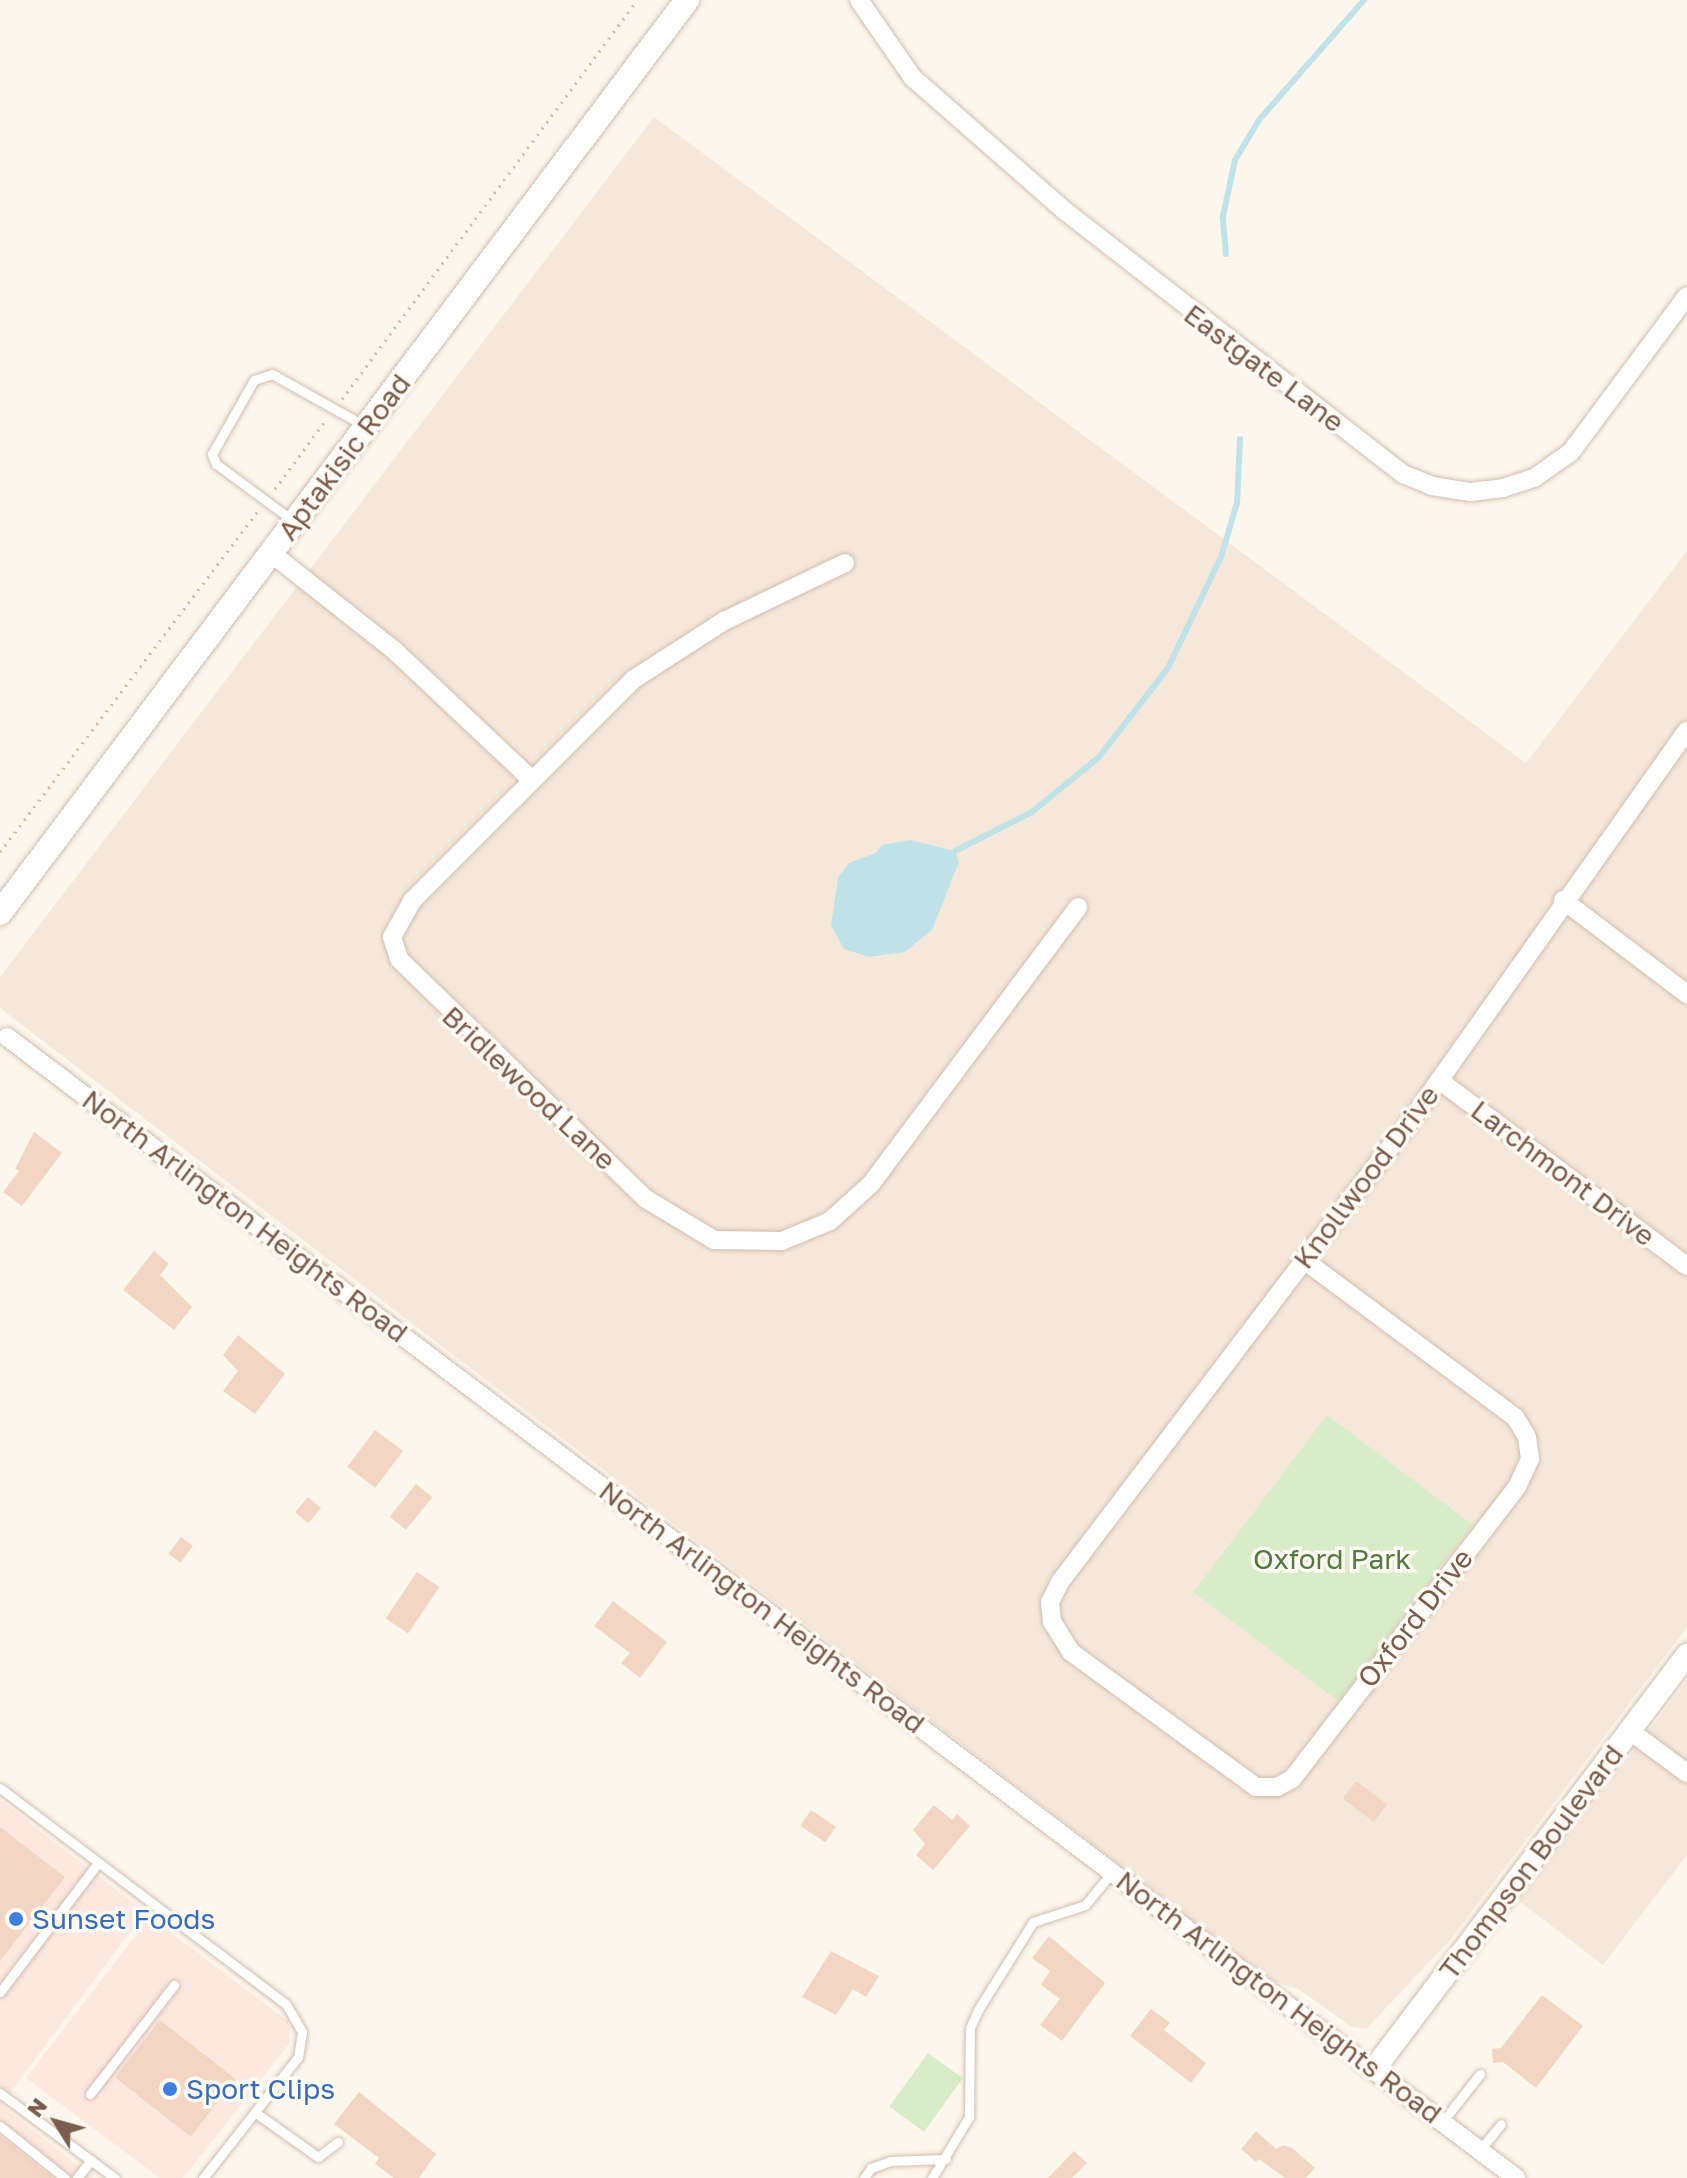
<!DOCTYPE html>
<html>
<head>
<meta charset="utf-8">
<style>
	body { margin:0 }
	#map { position:relative; width:1687px; height:2178px; overflow:hidden; background:#fdf6ec; font-family:"Golos Text",sans-serif }
	div>[style] { position:absolute }
	.residential>* { inset:0; background:#f5e8da }
	.commercial>* { inset:0; background:#fde8e0 }
	.green>* { inset:0; background:#d8ecc9; transform-origin:0 0 }
	.water>* { inset:0; background:#bfe3e8 }
	.stream>* { height:6px; margin:-3px; padding:0 3px; transform-origin:3px; border-radius:3px; background:#bfe3e8 }
	.building>* { inset:0; background:#f3d5c3; transform-origin:0 0 }
	.path>* { height:3px; margin-top:-1.5px; transform-origin:0; background:repeating-linear-gradient(90deg,#d9b8a5 0 2px,transparent 0 8px) }
	.roads { filter:drop-shadow(0 0 2px #d1beb0) drop-shadow(0 0 2px #d1beb0) }
	.service>* { height:9px; margin:-4.5px; padding:0 4.5px; transform-origin:4.5px; border-radius:4.5px; background:#fff }
	.minor>* { height:18px; margin:-9px; padding:0 9px; transform-origin:9px; border-radius:9px; background:#fff }
	.tertiary>* { height:22px; margin:-11px; padding:0 11px; transform-origin:11px; border-radius:11px; background:#fff }
	.secondary>* { height:24px; margin:-12px; padding:0 12px; transform-origin:12px; border-radius:12px; background:#fff }
	.dots>* { width:22px; height:22px; translate:-50% -50%; box-sizing:border-box; border:4px solid #fffaf3; border-radius:50% }
	span { translate:-50% -50%; white-space:nowrap; text-align:center; line-height:1.15; -webkit-text-stroke:7px #fffaf3; paint-order:stroke }
	.street-label { font-size:28px; color:#7a5c4d }
	.park-label { font-size:28px; color:#537a41 }
	.shop-label { font-size:28px; color:#366cbe }
	.left { translate:0 -50%; text-align:left }
	.north { position:absolute; left:16px; top:2082px; width:80px; height:80px; -webkit-text-stroke:6px #fffaf3; paint-order:stroke; rotate:307deg; font-size:22px; font-weight:700; line-height:32px; text-align:center; color:#7a5c4d }
	.north::after { content:''; display:block; margin:auto; width:28px; height:36px; background:#7a5c4d; clip-path:polygon(50% 0,100% 100%,50% 72%,0 100%) }
</style>
</head>
<body>
<div id="map">
	<div class="residential">
		<i style="clip-path:polygon(654px 117px,1526px 763px,1687px 551px,1687px 1627px,1451px 1939px,1366px 2029px,1352px 2027px,1300px 1990px,1270px 1980px,0 1008px,0 977px)"></i>
		<i style="clip-path:polygon(1687px 1681px,1687px 1855px,1603px 1965px,1519px 1901px)"></i>
	</div>
	<div class="commercial">
		<i style="clip-path:polygon(0 1800px,145px 1912px,1px 2105px,94px 2178px,0 2178px)"></i>
		<i style="clip-path:polygon(150px 1917px,289px 2022px,289px 2044px,183px 2178px,160px 2178px,26px 2078px)"></i>
	</div>
	<div class="green">
		<i style="left:1327px;top:1415px;width:182px;height:222px;rotate:37deg"></i>
		<i style="left:928px;top:2053px;width:43px;height:66px;rotate:36deg"></i>
	</div>
	<div class="water">
		<i style="clip-path:polygon(910px 840px,955px 851px,959px 862px,932px 930px,905px 952px,869px 957px,844px 949px,831px 925px,838px 878px,849px 863px,876px 853px,882px 845px)"></i>
	</div>
	<div class="stream">
		<i style="left:1226px;top:254px;width:38px;rotate:-95deg"></i>
		<i style="left:1223px;top:216px;width:57px;rotate:-77.9deg"></i>
		<i style="left:1235px;top:160px;width:47px;rotate:-59deg"></i>
		<i style="left:1259px;top:120px;width:159px;rotate:-48.8deg"></i>
		<i style="left:955px;top:851px;width:86px;rotate:-26.9deg"></i>
		<i style="left:1032px;top:812px;width:87px;rotate:-39.4deg"></i>
		<i style="left:1099px;top:757px;width:113px;rotate:-52.2deg"></i>
		<i style="left:1168px;top:668px;width:123px;rotate:-64.5deg"></i>
		<i style="left:1221px;top:557px;width:56px;rotate:-73.5deg"></i>
		<i style="left:1237px;top:503px;width:64px;rotate:-87.3deg"></i>
	</div>
	<div class="building">
		<i style="clip-path:polygon(34px 1132px,62px 1153px,22px 1206px,3px 1192px,19px 1171px,15px 1169px)"></i>
		<i style="clip-path:polygon(154px 1251px,169px 1264px,160px 1275px,192px 1307px,174px 1330px,123px 1290px)"></i>
		<i style="clip-path:polygon(238px 1335px,285px 1374px,255px 1414px,223px 1391px,238px 1371px,223px 1355px)"></i>
		<i style="left:375px;top:1430px;width:35px;height:46px;rotate:37deg"></i>
		<i style="left:416px;top:1484px;width:21px;height:42px;rotate:39deg"></i>
		<i style="left:308px;top:1497px;width:17px;height:20px;rotate:40deg"></i>
		<i style="left:181px;top:1537px;width:15px;height:21px;rotate:37deg"></i>
		<i style="left:417px;top:1572px;width:27px;height:56px;rotate:34deg"></i>
		<i style="clip-path:polygon(613px 1601px,667px 1642px,640px 1678px,621px 1663px,630px 1653px,594px 1626px)"></i>
		<i style="left:1356px;top:1781px;width:39px;height:22px;rotate:37deg"></i>
		<i style="clip-path:polygon(934px 1805px,952px 1820px,957px 1814px,970px 1826px,933px 1870px,916px 1855px,925px 1844px,913px 1830px)"></i>
		<i style="left:811px;top:1810px;width:30px;height:19px;rotate:34deg"></i>
		<i style="clip-path:polygon(0 1827px,65px 1877px,0 1961px)"></i>
		<i style="clip-path:polygon(1049px 1936px,1105px 1983px,1062px 2041px,1040px 2025px,1060px 1999px,1041px 1985px,1050px 1971px,1032px 1958px)"></i>
		<i style="clip-path:polygon(831px 1951px,879px 1976px,866px 1997px,853px 1989px,836px 2015px,802px 1997px)"></i>
		<i style="clip-path:polygon(1542px 1995px,1583px 2026px,1536px 2088px,1503px 2062px,1493px 2063px,1492px 2049px,1501px 2048px)"></i>
		<i style="clip-path:polygon(1151px 2009px,1170px 2023px,1164px 2030px,1206px 2063px,1191px 2083px,1130px 2036px)"></i>
		<i style="left:160px;top:2020px;width:96px;height:73px;rotate:38deg"></i>
		<i style="clip-path:polygon(359px 2092px,436px 2154px,419px 2178px,394px 2178px,375px 2164px,379px 2158px,334px 2124px)"></i>
		<i style="clip-path:polygon(1256px 2131px,1276px 2149px,1284px 2145px,1292px 2148px,1315px 2168px,1306px 2178px,1285px 2178px,1259px 2159px,1256px 2162px,1241px 2149px)"></i>
		<i style="clip-path:polygon(0 2136px,53px 2178px,0 2178px)"></i>
		<i style="clip-path:polygon(1074px 2151px,1087px 2163px,1072px 2178px,1048px 2178px)"></i>
	</div>
	<div class="path">
		<i style="left:342px;top:399px;width:496px;rotate:-53.5deg"></i>
		<i style="left:275px;top:489px;width:84px;rotate:-53.7deg"></i>
		<i style="left:0;top:852px;width:428px;rotate:-52.9deg"></i>
	</div>
	<div class="roads">
		<div class="service">
			<i style="left:292px;top:520px;width:94px;rotate:-143.6deg"></i>
			<i style="left:216px;top:464px;width:11px;rotate:-112deg"></i>
			<i style="left:212px;top:454px;width:85px;rotate:-60.4deg"></i>
			<i style="left:254px;top:380px;width:19px;rotate:-18deg"></i>
			<i style="left:272px;top:374px;width:107px;rotate:29.2deg"></i>
			<i style="left:0;top:1788px;width:358px;rotate:37.1deg"></i>
			<i style="left:286px;top:2004px;width:32px;rotate:60deg"></i>
			<i style="left:302px;top:2032px;width:25px;rotate:99deg"></i>
			<i style="left:298px;top:2057px;width:154px;rotate:128.1deg"></i>
			<i style="left:0;top:1992px;width:162px;rotate:-52.8deg"></i>
			<i style="left:0;top:2093px;width:143px;rotate:36.5deg"></i>
			<i style="left:90px;top:2094px;width:138px;rotate:-52.4deg"></i>
			<i style="left:256px;top:2113px;width:76px;rotate:35.4deg"></i>
			<i style="left:318px;top:2157px;width:25px;rotate:-37deg"></i>
			<i style="left:1443px;top:2121px;width:60px;rotate:-51.8deg"></i>
			<i style="left:0;top:2126px;width:83px;rotate:38.7deg"></i>
			<i style="left:1480px;top:2150px;width:33px;rotate:-51deg"></i>
			<i style="left:77px;top:2178px;width:23px;rotate:-52deg"></i>
			<i style="left:864px;top:2178px;width:12px;rotate:-55deg"></i>
			<i style="left:871px;top:2168px;width:20px;rotate:-20deg"></i>
			<i style="left:890px;top:2161px;width:56px;rotate:-2deg"></i>
			<i style="left:932px;top:2178px;width:71px;rotate:-58.8deg"></i>
			<i style="left:969px;top:2117px;width:89px;rotate:-89.4deg"></i>
			<i style="left:970px;top:2028px;width:20px;rotate:-66deg"></i>
			<i style="left:978px;top:2010px;width:104px;rotate:-58deg"></i>
			<i style="left:1033px;top:1922px;width:55px;rotate:-18.1deg"></i>
			<i style="left:1085px;top:1905px;width:44px;rotate:-50.5deg"></i>
		</div>
		<div class="minor">
			<i style="left:859px;top:0;width:95px;rotate:55.3deg"></i>
			<i style="left:913px;top:78px;width:202px;rotate:41.2deg"></i>
			<i style="left:1065px;top:211px;width:428px;rotate:37.9deg"></i>
			<i style="left:1403px;top:474px;width:31px;rotate:22deg"></i>
			<i style="left:1432px;top:486px;width:39px;rotate:9deg"></i>
			<i style="left:1471px;top:492px;width:32px;rotate:-7deg"></i>
			<i style="left:1503px;top:488px;width:33px;rotate:-18deg"></i>
			<i style="left:1534px;top:478px;width:45px;rotate:-35.1deg"></i>
			<i style="left:1571px;top:452px;width:194px;rotate:-53.4deg"></i>
			<i style="left:271px;top:553px;width:157px;rotate:38.3deg"></i>
			<i style="left:394px;top:650px;width:188px;rotate:43.3deg"></i>
			<i style="left:845px;top:563px;width:134px;rotate:154.4deg"></i>
			<i style="left:724px;top:621px;width:107px;rotate:147.2deg"></i>
			<i style="left:634px;top:679px;width:314px;rotate:135deg"></i>
			<i style="left:412px;top:901px;width:41px;rotate:119.1deg"></i>
			<i style="left:392px;top:937px;width:23px;rotate:72deg"></i>
			<i style="left:399px;top:959px;width:344px;rotate:44.2deg"></i>
			<i style="left:646px;top:1199px;width:79px;rotate:31.1deg"></i>
			<i style="left:714px;top:1240px;width:68px;rotate:0.8deg"></i>
			<i style="left:782px;top:1241px;width:52px;rotate:-22.6deg"></i>
			<i style="left:830px;top:1221px;width:55px;rotate:-42.1deg"></i>
			<i style="left:871px;top:1184px;width:346px;rotate:-53.2deg"></i>
			<i style="left:1563px;top:900px;width:156px;rotate:37.2deg"></i>
			<i style="left:7px;top:1037px;width:1892px;rotate:37.09deg"></i>
			<i style="left:1439px;top:1080px;width:310px;rotate:36.9deg"></i>
			<i style="left:1304px;top:1260px;width:263px;rotate:36.7deg"></i>
			<i style="left:1515px;top:1417px;width:23px;rotate:59deg"></i>
			<i style="left:1527px;top:1437px;width:22px;rotate:82deg"></i>
			<i style="left:1530px;top:1459px;width:31px;rotate:115deg"></i>
			<i style="left:1517px;top:1487px;width:369px;rotate:127.6deg"></i>
			<i style="left:1292px;top:1779px;width:17px;rotate:152deg"></i>
			<i style="left:1277px;top:1787px;width:21px;rotate:180deg"></i>
			<i style="left:1256px;top:1787px;width:229px;rotate:-143.9deg"></i>
			<i style="left:1071px;top:1652px;width:36px;rotate:-122deg"></i>
			<i style="left:1052px;top:1622px;width:20px;rotate:-96deg"></i>
			<i style="left:1050px;top:1602px;width:22px;rotate:-63deg"></i>
			<i style="left:1060px;top:1582px;width:404px;rotate:-52.8deg"></i>
			<i style="left:1304px;top:1260px;width:181px;rotate:-52.6deg"></i>
			<i style="left:1414px;top:1116px;width:472px;rotate:-54.7deg"></i>
			<i style="left:1630px;top:1731px;width:71px;rotate:36.4deg"></i>
		</div>
		<div class="tertiary">
			<i style="left:1375px;top:2068px;width:518px;rotate:-52.93deg"></i>
		</div>
		<div class="secondary">
			<i style="left:0;top:913px;width:1143px;rotate:-53.04deg"></i>
		</div>
	</div>
	<div class="dots">
		<i style="left:16px;top:1919px;background:#3f7fe0"></i>
		<i style="left:170px;top:2089px;background:#3f7fe0"></i>
	</div>
	<div class="street-label">
		<span style="left:1264px;top:368px;rotate:37deg">Eastgate Lane</span>
		<span style="left:344px;top:457px;rotate:-53deg">Aptakisic Road</span>
		<span style="left:529px;top:1088px;rotate:43deg">Bridlewood Lane</span>
		<span style="left:1563px;top:1173px;rotate:37deg">Larchmont Drive</span>
		<span style="left:1366px;top:1177px;rotate:-53deg">Knollwood Drive</span>
		<span style="left:245px;top:1216px;rotate:37deg">North Arlington Heights Road</span>
		<span style="left:762px;top:1607px;rotate:37deg">North Arlington Heights Road</span>
		<span style="left:1415px;top:1618px;rotate:-52deg">Oxford Drive</span>
		<span style="left:1531px;top:1862px;rotate:-53deg">Thompson Boulevard</span>
		<span style="left:1279px;top:1997px;rotate:37deg">North Arlington Heights Road</span>
	</div>
	<div class="park-label">
		<span style="left:1332px;top:1559px">Oxford Park</span>
	</div>
	<div class="shop-label">
		<span class="left" style="left:32px;top:1919px">Sunset Foods</span>
		<span class="left" style="left:186px;top:2089px">Sport Clips</span>
	</div>
	<div class="north">N</div>
</div>
</body>
</html>
